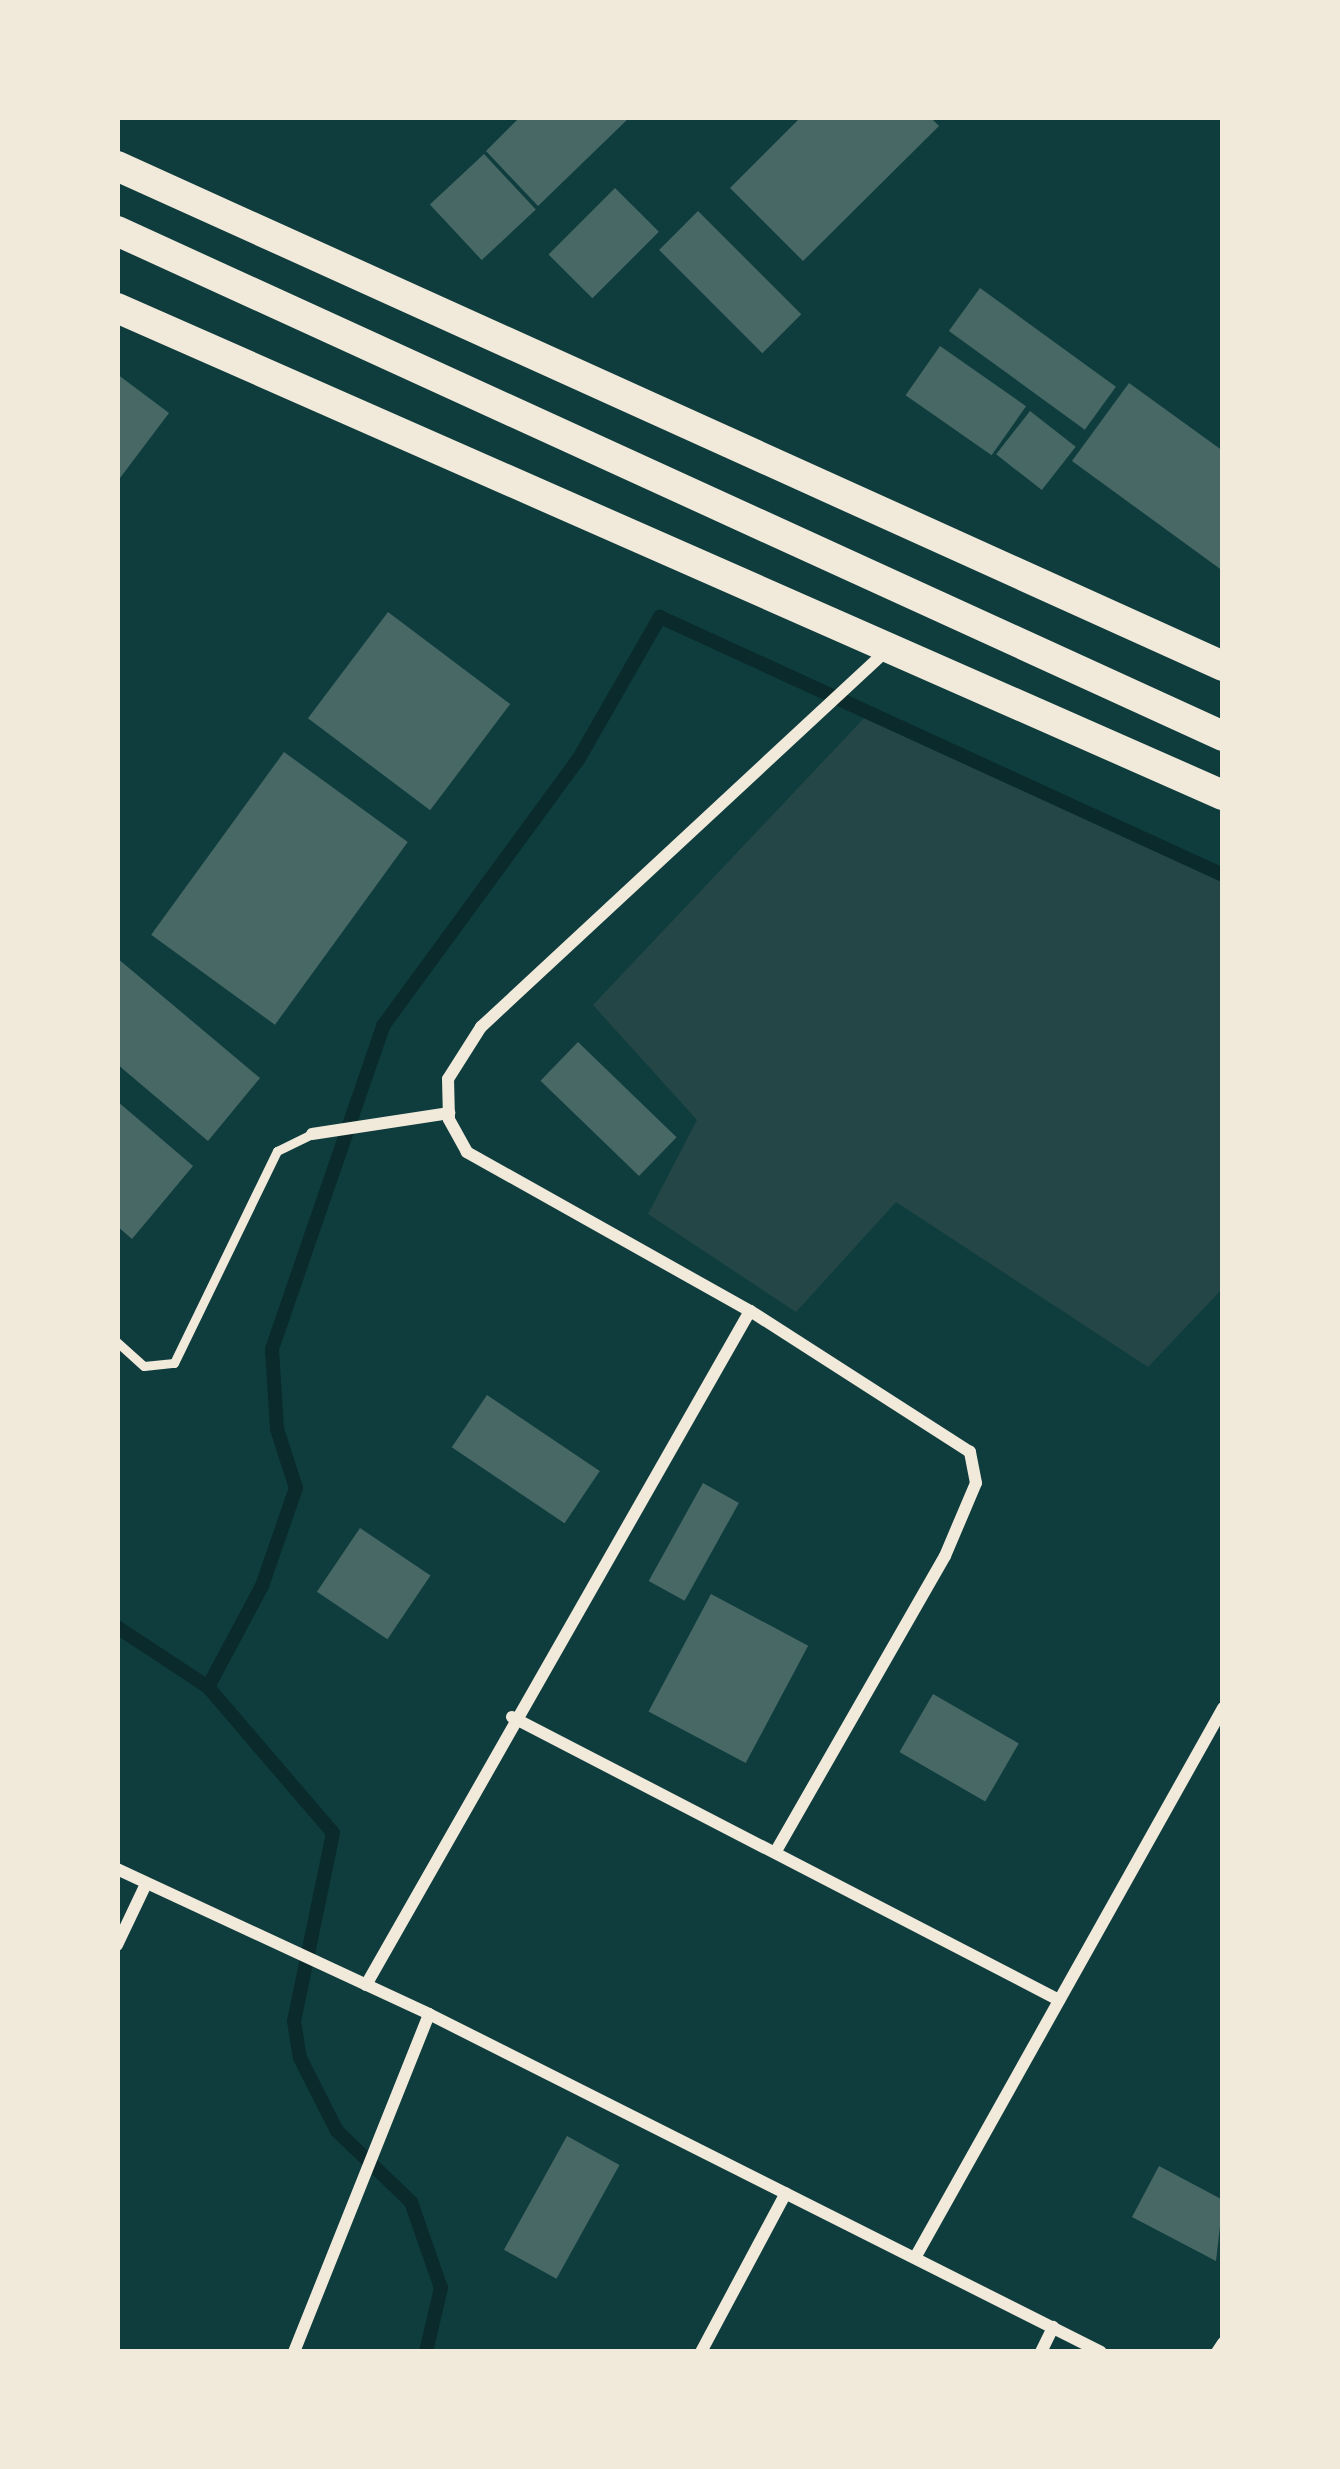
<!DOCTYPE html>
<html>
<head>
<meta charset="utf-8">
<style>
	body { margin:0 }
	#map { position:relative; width:1340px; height:2469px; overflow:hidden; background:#0f3d3e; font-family:"DejaVu Sans",sans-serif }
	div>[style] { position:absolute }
	.green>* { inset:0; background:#244646 }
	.stream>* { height:14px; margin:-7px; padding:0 7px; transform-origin:7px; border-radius:7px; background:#0a2a2b }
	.building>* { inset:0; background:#486865; transform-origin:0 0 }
	.service>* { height:9px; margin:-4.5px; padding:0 4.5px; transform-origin:4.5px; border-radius:4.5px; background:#f1e9da }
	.minor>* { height:12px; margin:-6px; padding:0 6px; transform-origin:6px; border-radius:6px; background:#f1e9da }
	.primary>* { height:30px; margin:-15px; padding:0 15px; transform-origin:15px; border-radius:15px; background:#f1e9da }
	span { translate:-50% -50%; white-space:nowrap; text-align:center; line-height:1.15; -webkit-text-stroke:9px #f1e9da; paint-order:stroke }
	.frame { position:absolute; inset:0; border:120px solid #f1e9da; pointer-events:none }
</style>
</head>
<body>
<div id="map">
	<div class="green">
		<i style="clip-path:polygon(867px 715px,1223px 876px,1223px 1288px,1148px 1367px,896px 1202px,796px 1312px,648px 1214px,697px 1120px,593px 1005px)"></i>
	</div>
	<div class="stream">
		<i style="left:117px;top:1627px;width:109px;rotate:33.4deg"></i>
		<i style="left:208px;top:1687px;width:115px;rotate:-61.9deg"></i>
		<i style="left:262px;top:1586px;width:104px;rotate:-70.9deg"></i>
		<i style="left:296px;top:1488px;width:62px;rotate:-107.9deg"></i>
		<i style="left:277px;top:1429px;width:80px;rotate:-93.6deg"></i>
		<i style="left:272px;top:1349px;width:342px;rotate:-71deg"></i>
		<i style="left:383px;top:1026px;width:330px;rotate:-53.8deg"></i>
		<i style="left:578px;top:760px;width:165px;rotate:-60.2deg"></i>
		<i style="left:660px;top:617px;width:619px;rotate:24.62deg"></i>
		<i style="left:208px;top:1687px;width:192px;rotate:49.4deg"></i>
		<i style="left:333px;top:1833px;width:192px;rotate:101.7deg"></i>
		<i style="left:294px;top:2021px;width:37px;rotate:81deg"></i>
		<i style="left:300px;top:2058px;width:82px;rotate:63.1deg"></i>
		<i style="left:337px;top:2131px;width:103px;rotate:43.8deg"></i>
		<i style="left:411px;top:2202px;width:91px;rotate:70.8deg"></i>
		<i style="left:441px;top:2288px;width:66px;rotate:103.2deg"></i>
	</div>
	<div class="building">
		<i style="clip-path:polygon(520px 117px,630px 117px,538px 206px,486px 151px)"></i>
		<i style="clip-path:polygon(801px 117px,930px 117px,939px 126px,803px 261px,730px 188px)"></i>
		<i style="left:484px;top:154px;width:76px;height:74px;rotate:47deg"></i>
		<i style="left:615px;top:188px;width:62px;height:94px;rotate:45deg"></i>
		<i style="left:698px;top:211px;width:146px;height:55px;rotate:45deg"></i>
		<i style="left:980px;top:288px;width:168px;height:53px;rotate:36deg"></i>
		<i style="left:940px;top:346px;width:105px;height:60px;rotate:35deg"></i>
		<i style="clip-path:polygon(117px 374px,169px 413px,117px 482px)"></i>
		<i style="clip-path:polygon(1129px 383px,1223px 451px,1223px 571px,1072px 461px)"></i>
		<i style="left:1030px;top:411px;width:58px;height:55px;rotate:38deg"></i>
		<i style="left:388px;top:612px;width:153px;height:133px;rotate:37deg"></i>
		<i style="left:284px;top:752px;width:153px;height:226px;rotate:36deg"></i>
		<i style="clip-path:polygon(117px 958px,260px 1078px,208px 1141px,117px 1064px)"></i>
		<i style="left:578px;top:1042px;width:137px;height:54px;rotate:44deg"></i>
		<i style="clip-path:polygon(117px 1101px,193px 1166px,132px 1239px,117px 1226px)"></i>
		<i style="left:487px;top:1395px;width:136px;height:63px;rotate:34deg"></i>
		<i style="left:703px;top:1483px;width:41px;height:112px;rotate:29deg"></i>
		<i style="left:360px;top:1528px;width:85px;height:77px;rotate:34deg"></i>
		<i style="left:711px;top:1594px;width:110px;height:133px;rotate:28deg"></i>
		<i style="left:933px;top:1694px;width:99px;height:67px;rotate:30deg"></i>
		<i style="left:567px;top:2136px;width:60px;height:130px;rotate:29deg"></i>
		<i style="clip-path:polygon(1159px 2166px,1223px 2200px,1216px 2261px,1132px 2217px)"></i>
	</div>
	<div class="service">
		<i style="left:117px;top:1342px;width:36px;rotate:42deg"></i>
		<i style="left:144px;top:1366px;width:30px;rotate:-6deg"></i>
		<i style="left:174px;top:1363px;width:236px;rotate:-64.1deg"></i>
		<i style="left:277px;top:1151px;width:39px;rotate:-26deg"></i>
	</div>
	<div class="minor">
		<i style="left:312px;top:1134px;width:139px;rotate:-8.7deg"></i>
		<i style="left:512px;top:1717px;width:616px;rotate:27.36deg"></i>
		<i style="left:776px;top:1851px;width:340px;rotate:-60.2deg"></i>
		<i style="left:945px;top:1556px;width:79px;rotate:-67deg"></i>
		<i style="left:976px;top:1483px;width:32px;rotate:-101deg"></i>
		<i style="left:970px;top:1452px;width:261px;rotate:-147.3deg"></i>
		<i style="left:750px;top:1311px;width:325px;rotate:-150.7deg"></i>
		<i style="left:467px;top:1152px;width:38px;rotate:-119deg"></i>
		<i style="left:449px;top:1119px;width:40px;rotate:-91.4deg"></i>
		<i style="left:448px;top:1079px;width:62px;rotate:-57.6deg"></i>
		<i style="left:481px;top:1027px;width:554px;rotate:-42.88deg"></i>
		<i style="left:117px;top:1869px;width:344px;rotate:24.9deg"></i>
		<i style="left:429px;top:2014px;width:752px;rotate:26.7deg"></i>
		<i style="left:117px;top:1945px;width:68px;rotate:-64.6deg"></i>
		<i style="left:366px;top:1985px;width:776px;rotate:-60.33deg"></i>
		<i style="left:916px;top:2256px;width:628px;rotate:-60.74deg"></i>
		<i style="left:294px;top:2352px;width:364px;rotate:-68.2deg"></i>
		<i style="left:701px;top:2352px;width:180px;rotate:-61.9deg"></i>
		<i style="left:1041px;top:2352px;width:28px;rotate:-64deg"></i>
		<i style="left:1217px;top:2352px;width:11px;rotate:-56deg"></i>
	</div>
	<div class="primary">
		<i style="left:117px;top:166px;width:1214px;rotate:24.33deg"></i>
		<i style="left:117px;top:231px;width:1216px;rotate:24.54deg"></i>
		<i style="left:117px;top:308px;width:1208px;rotate:23.77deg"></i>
	</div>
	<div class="frame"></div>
</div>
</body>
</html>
